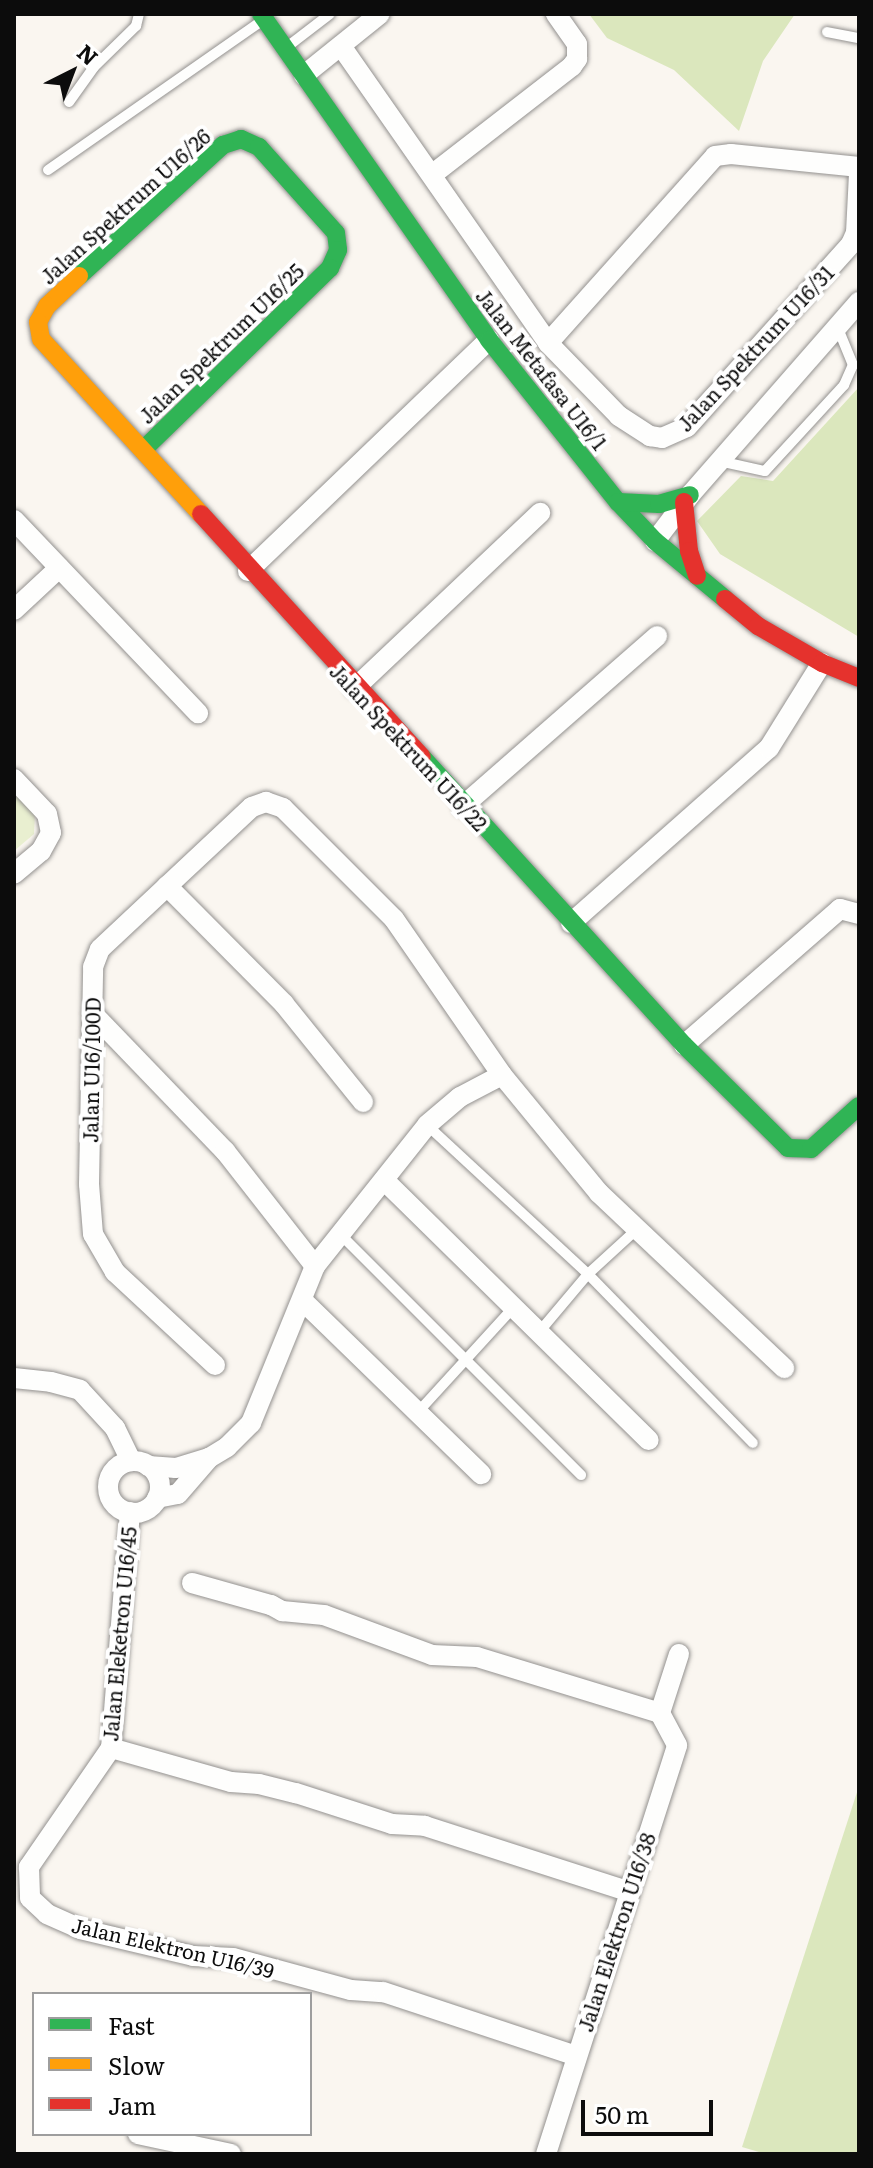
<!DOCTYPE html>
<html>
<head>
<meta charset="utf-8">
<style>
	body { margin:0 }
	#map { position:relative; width:873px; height:2168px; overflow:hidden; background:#faf6f0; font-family:Literata,serif }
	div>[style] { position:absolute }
	.green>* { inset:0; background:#e9efd0 }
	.forest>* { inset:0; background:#dbe7bd }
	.roads { filter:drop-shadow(0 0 2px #93918f) drop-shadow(0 0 2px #93918f) }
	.lane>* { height:10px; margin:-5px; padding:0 5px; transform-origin:5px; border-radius:5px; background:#fefefd }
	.street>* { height:20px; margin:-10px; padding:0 10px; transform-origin:10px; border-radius:10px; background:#fefefd }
	.street>.ring { margin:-10px; padding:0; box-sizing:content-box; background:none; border:20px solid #fefefd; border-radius:50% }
	.fast>* { height:18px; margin:-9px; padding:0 9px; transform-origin:9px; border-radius:9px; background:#30b455 }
	.slow>* { height:18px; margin:-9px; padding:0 9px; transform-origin:9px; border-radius:9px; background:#ff9f0a }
	.jam>* { height:18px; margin:-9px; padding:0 9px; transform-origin:9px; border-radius:9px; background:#e5322d }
	span { translate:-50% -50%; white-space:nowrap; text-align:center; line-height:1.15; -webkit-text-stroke:8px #fff; paint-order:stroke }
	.street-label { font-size:20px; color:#0c0c0c }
	.frame { position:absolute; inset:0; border:16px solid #0c0c0c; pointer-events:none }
	.legend { position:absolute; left:32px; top:1992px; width:280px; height:144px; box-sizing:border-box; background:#fff; border:2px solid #9e9e9e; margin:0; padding:10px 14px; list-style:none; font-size:24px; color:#0c0c0c }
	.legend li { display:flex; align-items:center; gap:16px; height:40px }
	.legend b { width:40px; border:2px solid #9e9e9e }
	.north { position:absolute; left:32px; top:32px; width:80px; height:80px; -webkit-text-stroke:6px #fff; paint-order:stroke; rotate:42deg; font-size:22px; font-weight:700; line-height:32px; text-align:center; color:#0c0c0c }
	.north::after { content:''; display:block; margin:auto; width:28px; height:36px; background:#0c0c0c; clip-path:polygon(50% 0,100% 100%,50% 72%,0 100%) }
	.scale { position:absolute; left:581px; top:2100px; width:132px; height:36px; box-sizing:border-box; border:4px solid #0c0c0c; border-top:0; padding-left:10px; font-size:24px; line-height:28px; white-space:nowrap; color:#0c0c0c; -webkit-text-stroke:6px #fff; paint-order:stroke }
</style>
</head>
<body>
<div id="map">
	<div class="green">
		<i style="clip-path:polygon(14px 792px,35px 814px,34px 834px,14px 851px)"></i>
	</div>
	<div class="forest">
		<i style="clip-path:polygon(589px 14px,795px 14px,763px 61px,739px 131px,674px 70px,607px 38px)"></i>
		<i style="clip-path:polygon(859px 387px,859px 637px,720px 554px,697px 521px,741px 476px,773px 481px)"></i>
		<i style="clip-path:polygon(859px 1786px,859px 2154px,766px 2154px,742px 2147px)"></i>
	</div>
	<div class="roads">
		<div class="lane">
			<i style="left:827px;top:32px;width:33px;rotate:11deg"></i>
			<i style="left:287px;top:47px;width:54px;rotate:-37.5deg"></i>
			<i style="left:69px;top:102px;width:43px;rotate:-54.5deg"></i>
			<i style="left:94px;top:67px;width:59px;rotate:-44.3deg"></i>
			<i style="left:136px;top:26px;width:12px;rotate:-76deg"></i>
			<i style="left:48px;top:170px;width:262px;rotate:-34.9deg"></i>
			<i style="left:719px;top:461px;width:47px;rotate:12.3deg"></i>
			<i style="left:765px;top:471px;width:117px;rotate:-47.4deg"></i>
			<i style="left:844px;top:385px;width:22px;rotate:-66deg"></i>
			<i style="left:853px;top:365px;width:42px;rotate:-112.3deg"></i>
			<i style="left:427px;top:1125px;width:219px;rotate:42.8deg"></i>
			<i style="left:588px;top:1274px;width:236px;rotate:45.7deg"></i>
			<i style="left:340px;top:1234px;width:341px;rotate:45deg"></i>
			<i style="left:540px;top:1331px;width:75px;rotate:-49.9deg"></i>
			<i style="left:588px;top:1274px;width:65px;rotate:-42.5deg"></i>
			<i style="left:418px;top:1412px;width:142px;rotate:-47.6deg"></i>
		</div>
		<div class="street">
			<i style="left:341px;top:46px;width:362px;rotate:55.1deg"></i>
			<i style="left:548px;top:343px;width:102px;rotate:45.8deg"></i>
			<i style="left:619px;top:416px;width:37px;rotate:33deg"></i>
			<i style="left:650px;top:436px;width:12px;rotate:9deg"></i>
			<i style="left:662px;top:438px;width:27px;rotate:-24deg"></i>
			<i style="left:687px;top:427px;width:246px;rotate:-48.1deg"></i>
			<i style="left:851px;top:244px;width:12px;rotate:-66deg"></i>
			<i style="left:856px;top:233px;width:60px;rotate:-87.1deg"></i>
			<i style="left:304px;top:75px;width:97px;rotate:-38.8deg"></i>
			<i style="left:433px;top:174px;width:176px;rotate:-37.8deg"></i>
			<i style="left:572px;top:66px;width:9px;rotate:-54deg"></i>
			<i style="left:577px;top:59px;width:15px;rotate:-90deg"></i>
			<i style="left:577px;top:44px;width:37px;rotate:-125deg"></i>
			<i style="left:548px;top:343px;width:251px;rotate:-48.2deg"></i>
			<i style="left:715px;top:156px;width:16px;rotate:-7deg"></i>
			<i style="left:731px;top:154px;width:129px;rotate:5.8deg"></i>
			<i style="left:14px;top:520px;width:267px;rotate:46.4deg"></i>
			<i style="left:655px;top:541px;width:58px;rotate:-52.7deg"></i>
			<i style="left:690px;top:495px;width:257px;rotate:-48.8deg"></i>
			<i style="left:248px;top:571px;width:334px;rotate:-43.8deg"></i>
			<i style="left:14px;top:610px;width:62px;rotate:-43deg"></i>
			<i style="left:355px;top:688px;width:255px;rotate:-43.4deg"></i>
			<i style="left:14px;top:779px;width:48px;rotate:46.7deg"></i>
			<i style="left:47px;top:814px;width:19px;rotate:78deg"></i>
			<i style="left:51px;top:833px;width:21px;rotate:119deg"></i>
			<i style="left:41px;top:851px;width:35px;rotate:140deg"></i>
			<i style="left:463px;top:806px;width:258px;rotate:-41.2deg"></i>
			<i style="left:167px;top:886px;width:166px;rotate:45.2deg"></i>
			<i style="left:284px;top:1004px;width:126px;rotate:51.1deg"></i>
			<i style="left:571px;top:923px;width:264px;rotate:-41.5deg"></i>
			<i style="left:769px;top:748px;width:100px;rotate:-58.1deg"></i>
			<i style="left:92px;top:1013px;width:192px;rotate:46.1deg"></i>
			<i style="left:225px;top:1151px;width:146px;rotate:52deg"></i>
			<i style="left:684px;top:1045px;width:207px;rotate:-41.1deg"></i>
			<i style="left:840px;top:909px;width:20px;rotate:15deg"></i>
			<i style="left:384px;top:1180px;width:371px;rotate:44.5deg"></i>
			<i style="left:302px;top:1300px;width:250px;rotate:44.2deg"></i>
			<i style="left:215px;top:1365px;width:137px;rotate:-137.1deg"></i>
			<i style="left:115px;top:1272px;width:44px;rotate:-120.1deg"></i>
			<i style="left:93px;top:1234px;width:50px;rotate:-94.6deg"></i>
			<i style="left:89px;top:1184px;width:217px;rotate:-88.9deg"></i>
			<i style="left:93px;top:967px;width:19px;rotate:-69deg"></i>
			<i style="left:100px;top:949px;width:208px;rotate:-43.1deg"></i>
			<i style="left:252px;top:807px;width:15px;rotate:-20deg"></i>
			<i style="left:266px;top:802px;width:18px;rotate:19deg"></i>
			<i style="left:283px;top:808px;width:157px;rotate:45deg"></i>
			<i style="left:394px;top:919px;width:190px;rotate:55.3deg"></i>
			<i style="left:502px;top:1075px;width:153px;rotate:50.6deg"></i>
			<i style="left:599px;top:1193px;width:255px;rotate:43.4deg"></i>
			<i style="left:14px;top:1378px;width:37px;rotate:6deg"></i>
			<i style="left:51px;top:1382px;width:30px;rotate:15deg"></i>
			<i style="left:80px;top:1390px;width:52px;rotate:47.4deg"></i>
			<i style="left:115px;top:1428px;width:37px;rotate:64deg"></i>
			<i class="ring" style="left:108px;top:1461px;width:32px;height:32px"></i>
			<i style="left:148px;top:1466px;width:28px;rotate:4deg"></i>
			<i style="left:176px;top:1468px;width:34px;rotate:-17deg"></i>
			<i style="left:209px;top:1458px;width:21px;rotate:-31deg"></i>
			<i style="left:227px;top:1447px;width:34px;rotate:-45deg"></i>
			<i style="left:251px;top:1423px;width:170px;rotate:-67.8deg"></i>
			<i style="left:315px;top:1266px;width:180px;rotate:-51.5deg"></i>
			<i style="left:427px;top:1125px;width:43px;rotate:-40.3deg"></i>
			<i style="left:460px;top:1097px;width:47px;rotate:-27.6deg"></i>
			<i style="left:157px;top:1498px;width:21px;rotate:-11deg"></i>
			<i style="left:178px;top:1494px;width:48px;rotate:-49.3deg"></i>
			<i style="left:130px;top:1512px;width:237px;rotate:94.6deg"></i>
			<i style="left:111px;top:1748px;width:145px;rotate:124.6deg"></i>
			<i style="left:29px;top:1867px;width:31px;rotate:88deg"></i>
			<i style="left:30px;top:1898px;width:23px;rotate:43deg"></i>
			<i style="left:47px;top:1914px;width:36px;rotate:24deg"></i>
			<i style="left:80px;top:1929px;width:116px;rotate:13.4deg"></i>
			<i style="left:193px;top:1956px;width:40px;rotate:2.9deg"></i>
			<i style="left:233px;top:1958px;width:122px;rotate:15.2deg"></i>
			<i style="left:351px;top:1990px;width:32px;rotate:4deg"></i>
			<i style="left:383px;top:1992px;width:203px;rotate:18.3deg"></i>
			<i style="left:192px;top:1583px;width:82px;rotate:15.6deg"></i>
			<i style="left:271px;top:1605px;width:13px;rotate:29deg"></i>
			<i style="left:282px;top:1611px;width:42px;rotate:5.4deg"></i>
			<i style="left:324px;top:1615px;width:115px;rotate:20.3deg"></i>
			<i style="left:432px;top:1655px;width:45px;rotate:2.5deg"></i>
			<i style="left:477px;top:1657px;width:191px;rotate:17deg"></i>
			<i style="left:660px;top:1713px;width:62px;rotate:-72.1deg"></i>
			<i style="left:111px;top:1748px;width:125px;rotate:15.8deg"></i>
			<i style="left:231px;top:1782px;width:28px;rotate:4deg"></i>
			<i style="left:259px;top:1784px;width:38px;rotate:14deg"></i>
			<i style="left:296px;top:1793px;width:101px;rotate:17.9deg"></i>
			<i style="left:392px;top:1824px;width:33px;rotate:3deg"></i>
			<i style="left:425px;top:1826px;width:213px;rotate:17.8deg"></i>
			<i style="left:138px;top:2134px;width:95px;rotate:12.1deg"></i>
			<i style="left:546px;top:2154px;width:429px;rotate:-72.2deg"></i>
			<i style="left:677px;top:1745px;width:36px;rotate:-118deg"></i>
		</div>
		<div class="fast">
			<i style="left:261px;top:14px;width:398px;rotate:55deg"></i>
			<i style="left:489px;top:340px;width:207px;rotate:51.5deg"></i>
			<i style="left:618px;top:502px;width:54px;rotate:46.5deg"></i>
			<i style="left:655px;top:541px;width:91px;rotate:39.6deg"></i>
			<i style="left:79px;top:276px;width:195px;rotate:-42.3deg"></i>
			<i style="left:223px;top:145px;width:19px;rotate:-18deg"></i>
			<i style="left:241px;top:139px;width:20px;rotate:24deg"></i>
			<i style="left:259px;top:147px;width:115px;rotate:48.2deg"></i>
			<i style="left:336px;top:233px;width:17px;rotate:83deg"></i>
			<i style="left:338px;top:250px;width:20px;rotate:114deg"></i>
			<i style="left:330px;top:268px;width:261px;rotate:135.8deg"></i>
			<i style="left:618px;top:502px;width:41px;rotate:2.8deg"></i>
			<i style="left:659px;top:504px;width:32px;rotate:-16deg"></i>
			<i style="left:422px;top:757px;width:389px;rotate:47.7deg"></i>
			<i style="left:684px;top:1045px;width:146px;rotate:44.7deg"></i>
			<i style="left:788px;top:1148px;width:23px;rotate:2deg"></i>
			<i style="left:811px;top:1149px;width:64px;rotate:-41.9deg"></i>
		</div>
		<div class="slow">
			<i style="left:79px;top:276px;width:44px;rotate:136.8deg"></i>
			<i style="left:47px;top:306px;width:18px;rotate:119deg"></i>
			<i style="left:38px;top:322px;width:17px;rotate:80deg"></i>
			<i style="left:41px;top:339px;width:237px;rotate:47.6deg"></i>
		</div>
		<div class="jam">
			<i style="left:684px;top:502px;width:49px;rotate:84.2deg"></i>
			<i style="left:689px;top:551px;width:26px;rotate:72deg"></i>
			<i style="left:201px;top:514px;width:328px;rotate:47.7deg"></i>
			<i style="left:725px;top:599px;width:43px;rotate:39.3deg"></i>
			<i style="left:758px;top:626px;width:74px;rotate:30deg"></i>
			<i style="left:822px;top:663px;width:40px;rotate:22deg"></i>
		</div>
	</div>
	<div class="street-label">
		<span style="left:125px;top:206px;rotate:-42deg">Jalan Spektrum U16/26</span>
		<span style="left:221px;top:343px;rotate:-44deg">Jalan Spektrum U16/25</span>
		<span style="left:755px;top:348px;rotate:-47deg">Jalan Spektrum U16/31</span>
		<span style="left:542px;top:369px;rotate:52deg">Jalan Metafasa U16/1</span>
		<span style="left:409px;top:747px;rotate:47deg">Jalan Spektrum U16/22</span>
		<span style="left:91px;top:1070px;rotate:-89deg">Jalan U16/100D</span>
		<span style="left:119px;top:1634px;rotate:-85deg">Jalan Eleketron U16/45</span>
		<span style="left:616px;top:1932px;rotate:-72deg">Jalan Elektron U16/38</span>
		<span style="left:173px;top:1947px;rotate:13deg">Jalan Elektron U16/39</span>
	</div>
	<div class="frame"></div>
	<ul class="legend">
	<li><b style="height:10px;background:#30b455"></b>Fast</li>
	<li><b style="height:10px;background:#ff9f0a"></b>Slow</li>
	<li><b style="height:10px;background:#e5322d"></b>Jam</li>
	</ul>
	<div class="north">N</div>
	<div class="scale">50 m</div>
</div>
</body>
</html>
